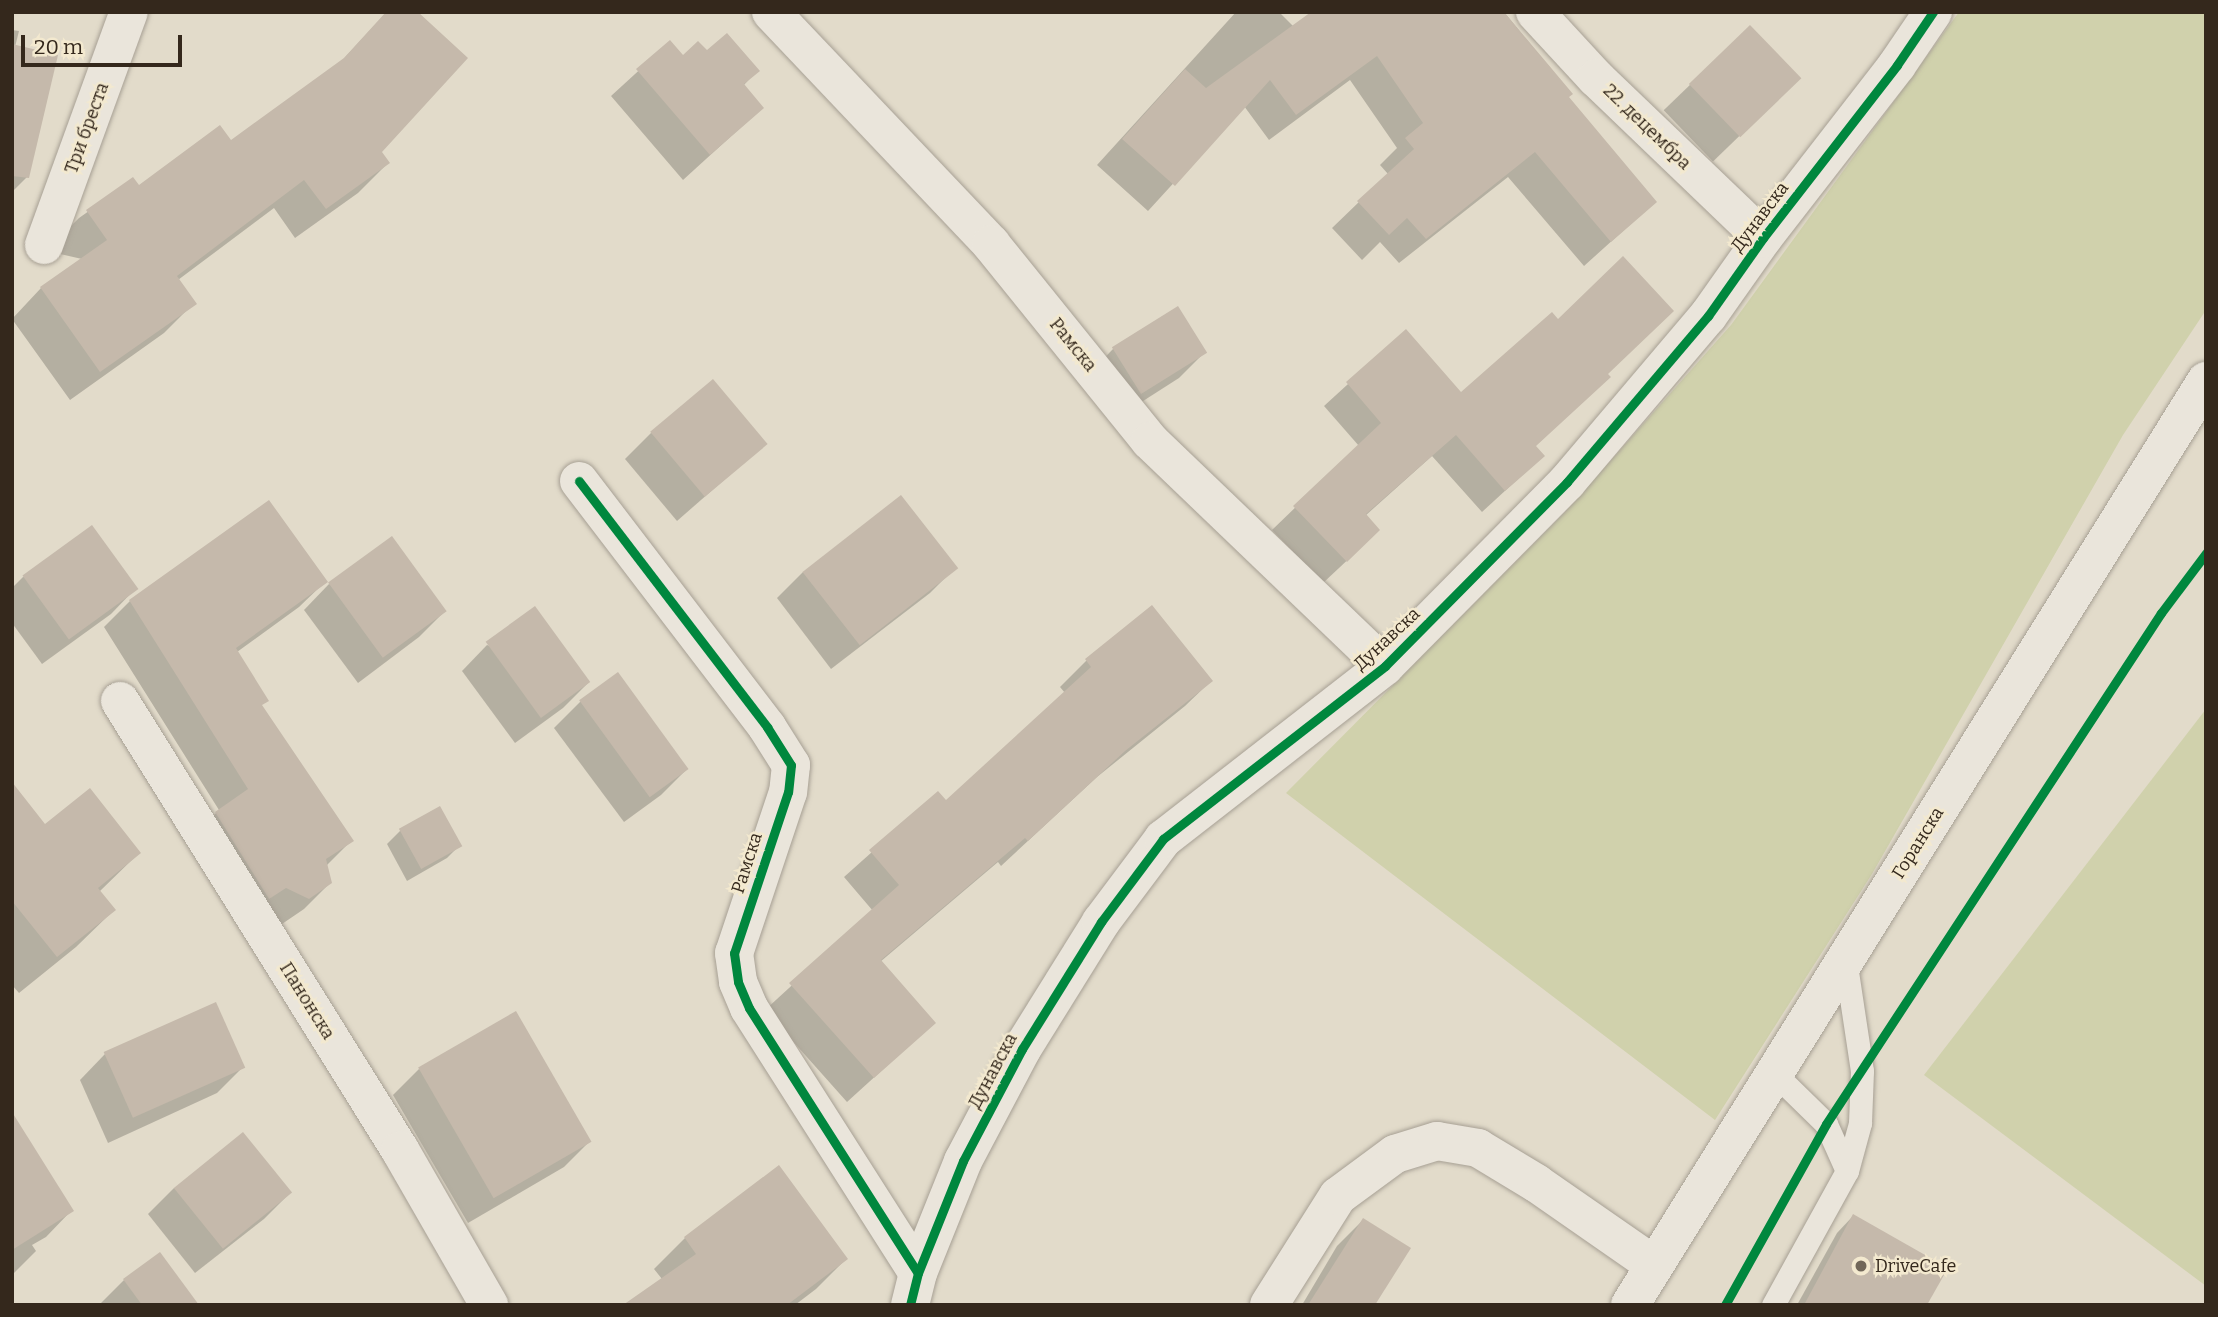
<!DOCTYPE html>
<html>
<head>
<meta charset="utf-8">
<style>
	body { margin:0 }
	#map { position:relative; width:2218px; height:1317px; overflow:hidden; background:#e2dbca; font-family:Bitter,serif }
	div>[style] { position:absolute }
	.green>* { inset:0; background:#d0d1ac }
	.shadow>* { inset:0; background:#0003; transform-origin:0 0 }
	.building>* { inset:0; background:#c5b9ab; transform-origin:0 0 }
	.roads { filter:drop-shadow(0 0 2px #a7a094) drop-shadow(0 0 2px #a7a094) }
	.lane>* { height:23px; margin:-11.5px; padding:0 11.5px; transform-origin:11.5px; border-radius:11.5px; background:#eae5db }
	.street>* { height:38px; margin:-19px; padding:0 19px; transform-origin:19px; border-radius:19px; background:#eae5db }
	.secondary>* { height:38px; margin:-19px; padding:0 19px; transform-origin:19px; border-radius:19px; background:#eae5db }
	.cycleway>* { height:9px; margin:-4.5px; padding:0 4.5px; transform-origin:4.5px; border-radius:4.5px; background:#00873e }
	.dots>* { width:19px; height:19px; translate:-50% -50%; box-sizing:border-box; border:4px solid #f3e9cf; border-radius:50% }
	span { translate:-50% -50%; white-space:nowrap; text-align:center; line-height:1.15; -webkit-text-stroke:5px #f3e9cf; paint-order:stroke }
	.street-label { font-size:18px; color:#34281c }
	.poi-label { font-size:18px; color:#34281c }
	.left { translate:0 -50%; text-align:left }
	.frame { position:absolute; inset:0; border:14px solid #34281c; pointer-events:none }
	.scale { position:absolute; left:21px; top:35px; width:161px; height:32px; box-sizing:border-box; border:4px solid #34281c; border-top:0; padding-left:9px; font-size:21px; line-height:24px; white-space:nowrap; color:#34281c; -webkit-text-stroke:5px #f3e9cf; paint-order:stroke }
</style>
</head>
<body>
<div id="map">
	<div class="green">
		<i style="clip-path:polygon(1959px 12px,2206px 12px,2206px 310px,2123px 435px,1872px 874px,1715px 1120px,1286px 793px,1564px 513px,1731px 325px)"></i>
		<i style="clip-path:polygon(2206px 709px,2206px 1286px,1924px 1075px)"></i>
	</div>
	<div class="shadow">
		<i style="clip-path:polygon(387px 12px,380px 151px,388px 163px,358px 193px,295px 238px,274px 208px,178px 280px,194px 303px,164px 333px,70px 400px,12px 319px,41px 288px,82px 259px,47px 251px,48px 249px,79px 218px,133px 180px,139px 188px,231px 142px,337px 66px)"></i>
		<i style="clip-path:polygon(1236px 12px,1279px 12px,1298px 31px,1504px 12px,1571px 94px,1567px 98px,1655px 202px,1584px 266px,1508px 177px,1399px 263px,1380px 242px,1362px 260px,1332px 228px,1388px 174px,1380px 165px,1397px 148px,1350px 80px,1269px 140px,1244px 106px,1148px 211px,1097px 165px)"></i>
		<i style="left:1750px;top:27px;width:71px;height:120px;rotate:46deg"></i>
		<i style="clip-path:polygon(12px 30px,19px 31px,15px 47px,28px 176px,12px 192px)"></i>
		<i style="clip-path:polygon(670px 42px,683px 57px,707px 53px,757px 71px,743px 86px,762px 108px,683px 180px,611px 96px)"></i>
		<i style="clip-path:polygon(1406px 331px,1461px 394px,1606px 375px,1609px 377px,1534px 447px,1519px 478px,1482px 512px,1432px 456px,1365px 516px,1355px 553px,1323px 583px,1272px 530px,1359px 446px,1324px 406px)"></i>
		<i style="clip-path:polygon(1113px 349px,1205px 352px,1179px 378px,1115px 419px,1088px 375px)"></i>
		<i style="clip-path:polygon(651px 433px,765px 444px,677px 521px,625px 459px)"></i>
		<i style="clip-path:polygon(956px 567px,930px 593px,831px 669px,777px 598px,803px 572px)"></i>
		<i style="clip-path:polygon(23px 577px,136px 588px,111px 614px,42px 664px,12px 623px,12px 588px)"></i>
		<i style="clip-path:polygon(325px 582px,299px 607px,237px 652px,261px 706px,352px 840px,326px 866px,330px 883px,304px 909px,282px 924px,190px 839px,219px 810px,104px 627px,130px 601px)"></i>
		<i style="clip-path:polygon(329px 584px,445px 611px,419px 637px,358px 683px,304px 610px)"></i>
		<i style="clip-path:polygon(1152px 608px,1211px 681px,1185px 706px,1097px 777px,1001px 866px,998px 862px,880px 962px,934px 1023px,847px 1102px,765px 1010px,873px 911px,844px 877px,938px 793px,945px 802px,1065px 693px,1060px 687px,1086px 661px)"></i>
		<i style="clip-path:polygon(487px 645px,589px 682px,563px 708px,515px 743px,462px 671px)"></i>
		<i style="clip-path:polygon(617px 675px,687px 769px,661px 795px,624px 822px,554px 728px,580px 702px)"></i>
		<i style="clip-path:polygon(12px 806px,45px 827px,139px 853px,99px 892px,114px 910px,76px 947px,19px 993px,12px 985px)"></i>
		<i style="clip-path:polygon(440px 808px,460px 845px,447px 858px,407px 881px,387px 844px,400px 831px)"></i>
		<i style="clip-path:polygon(105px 1054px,243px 1067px,217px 1093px,108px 1143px,80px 1080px)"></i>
		<i style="clip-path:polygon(419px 1069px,590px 1141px,564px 1167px,468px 1223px,393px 1095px)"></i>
		<i style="clip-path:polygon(12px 1131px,71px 1211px,46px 1237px,32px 1245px,36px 1251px,12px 1275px)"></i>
		<i style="clip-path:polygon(778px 1168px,846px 1259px,816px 1289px,795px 1305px,626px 1305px,662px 1279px,654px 1269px,685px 1238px)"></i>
		<i style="clip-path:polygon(174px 1188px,290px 1193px,264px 1219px,195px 1273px,148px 1214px)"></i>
		<i style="clip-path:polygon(1853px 1216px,1924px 1305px,1797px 1305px,1837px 1233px)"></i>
		<i style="clip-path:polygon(1363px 1220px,1373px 1305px,1302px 1305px,1337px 1246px)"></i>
		<i style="clip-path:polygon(124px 1280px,196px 1305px,99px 1305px)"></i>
	</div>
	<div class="building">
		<i style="clip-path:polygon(386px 12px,418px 12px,468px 58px,382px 152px,390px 163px,326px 209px,304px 180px,177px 276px,197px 304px,100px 372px,40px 287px,107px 240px,86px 210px,133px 177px,139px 185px,220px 125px,231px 140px,344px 58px)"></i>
		<i style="clip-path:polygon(1311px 12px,1504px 12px,1573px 94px,1569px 97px,1657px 202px,1611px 242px,1535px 152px,1426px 239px,1407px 218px,1389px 235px,1357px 201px,1414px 149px,1405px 138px,1423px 123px,1377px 56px,1296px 115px,1270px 80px,1175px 186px,1122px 139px,1185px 69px,1206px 88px)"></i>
		<i style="left:1750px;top:25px;width:74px;height:85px;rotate:46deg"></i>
		<i style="clip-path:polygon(727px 33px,760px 71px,744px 84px,764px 108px,710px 155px,636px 69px,670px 40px,683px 55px,698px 41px,707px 50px)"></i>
		<i style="clip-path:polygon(12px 44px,58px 55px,29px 178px,12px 176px)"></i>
		<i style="clip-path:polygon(1623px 256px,1674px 311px,1608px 374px,1611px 377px,1536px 446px,1545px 456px,1505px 491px,1456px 435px,1366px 514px,1380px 530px,1347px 562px,1293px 506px,1381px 423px,1346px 382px,1406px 329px,1461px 392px,1552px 312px,1558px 319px)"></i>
		<i style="left:1178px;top:306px;width:55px;height:78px;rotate:58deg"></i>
		<i style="left:713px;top:379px;width:85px;height:82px;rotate:50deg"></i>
		<i style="left:901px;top:495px;width:93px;height:125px;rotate:52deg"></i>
		<i style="clip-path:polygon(269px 500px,328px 582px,236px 648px,269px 701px,262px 705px,354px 841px,326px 859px,332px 883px,309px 899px,286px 888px,269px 899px,215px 812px,248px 789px,129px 600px)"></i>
		<i style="left:92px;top:525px;width:79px;height:86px;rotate:54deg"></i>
		<i style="left:392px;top:536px;width:93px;height:79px;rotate:54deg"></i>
		<i style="clip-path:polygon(1152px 605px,1213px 681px,1125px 751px,1028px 841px,1025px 838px,881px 960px,936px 1023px,874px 1078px,789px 983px,899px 885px,869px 850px,938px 791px,946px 800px,1091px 667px,1085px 659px)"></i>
		<i style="left:535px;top:606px;width:94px;height:61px;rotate:54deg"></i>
		<i style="left:618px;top:672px;width:120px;height:48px;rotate:54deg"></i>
		<i style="clip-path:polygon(12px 782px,45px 824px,90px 788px,141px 853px,98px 888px,116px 910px,57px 957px,12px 901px)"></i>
		<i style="left:440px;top:806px;width:46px;height:47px;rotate:61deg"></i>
		<i style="left:216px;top:1002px;width:72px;height:123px;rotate:66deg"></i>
		<i style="left:516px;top:1011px;width:151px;height:113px;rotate:60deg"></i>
		<i style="clip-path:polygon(12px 1112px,74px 1211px,12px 1250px)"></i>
		<i style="left:243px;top:1132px;width:78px;height:89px;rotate:51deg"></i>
		<i style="clip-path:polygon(779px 1165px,848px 1259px,787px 1305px,623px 1305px,696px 1254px,684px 1237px)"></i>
		<i style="clip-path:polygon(1853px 1214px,1948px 1268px,1927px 1305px,1804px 1305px)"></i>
		<i style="clip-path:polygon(1363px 1218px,1411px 1248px,1375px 1305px,1308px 1305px)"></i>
		<i style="clip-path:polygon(160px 1252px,199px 1305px,142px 1305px,123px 1279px)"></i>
	</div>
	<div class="roads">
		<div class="lane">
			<i style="left:1774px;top:1073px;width:73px;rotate:44.4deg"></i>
			<i style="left:1826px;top:1124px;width:51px;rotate:65.9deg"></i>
			<i style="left:1773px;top:1305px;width:153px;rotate:-61.1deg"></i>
			<i style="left:1847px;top:1171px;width:50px;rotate:-74.8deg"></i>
			<i style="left:1860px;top:1123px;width:52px;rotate:-87.8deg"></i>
			<i style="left:1862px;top:1071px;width:113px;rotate:-98.6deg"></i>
		</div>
		<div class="street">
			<i style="left:771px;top:12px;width:320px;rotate:46.5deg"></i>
			<i style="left:991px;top:244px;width:253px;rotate:51.1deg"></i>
			<i style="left:1150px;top:441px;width:325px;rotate:43.8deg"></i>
			<i style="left:1535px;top:12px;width:90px;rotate:47.3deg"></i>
			<i style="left:1596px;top:78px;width:231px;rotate:43.8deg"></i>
			<i style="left:44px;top:245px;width:248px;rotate:-70deg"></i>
			<i style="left:579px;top:481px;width:310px;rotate:52.6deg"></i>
			<i style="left:767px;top:727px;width:45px;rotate:57.7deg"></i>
			<i style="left:791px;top:765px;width:27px;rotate:96deg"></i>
			<i style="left:788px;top:792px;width:170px;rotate:108.5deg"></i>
			<i style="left:734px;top:953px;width:29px;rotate:82deg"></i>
			<i style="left:738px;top:982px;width:28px;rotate:67deg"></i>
			<i style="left:749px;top:1008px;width:314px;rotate:57.5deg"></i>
			<i style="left:120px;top:701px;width:529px;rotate:58.05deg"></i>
			<i style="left:400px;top:1150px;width:179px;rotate:60.1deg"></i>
			<i style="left:910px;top:1305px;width:33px;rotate:-76deg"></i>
			<i style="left:918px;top:1273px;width:121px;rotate:-68.1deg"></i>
			<i style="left:963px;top:1161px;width:127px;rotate:-62.2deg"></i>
			<i style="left:1022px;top:1049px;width:150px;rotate:-58.1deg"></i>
			<i style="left:1101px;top:922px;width:104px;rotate:-53.2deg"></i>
			<i style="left:1163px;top:839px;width:281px;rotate:-37.9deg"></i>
			<i style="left:1385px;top:666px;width:259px;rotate:-45.3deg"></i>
			<i style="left:1567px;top:482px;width:218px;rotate:-49.7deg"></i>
			<i style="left:1708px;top:316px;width:95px;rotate:-54.8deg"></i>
			<i style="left:1763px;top:238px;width:219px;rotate:-52.2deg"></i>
			<i style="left:1897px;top:65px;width:64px;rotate:-55.8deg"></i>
			<i style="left:1269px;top:1305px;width:129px;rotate:-57.7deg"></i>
			<i style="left:1338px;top:1196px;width:71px;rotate:-36.4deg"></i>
			<i style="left:1395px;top:1154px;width:44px;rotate:-17.2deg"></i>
			<i style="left:1437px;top:1141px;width:42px;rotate:9.7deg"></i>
			<i style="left:1478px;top:1148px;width:68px;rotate:31.1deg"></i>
			<i style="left:1536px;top:1183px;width:144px;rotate:34.8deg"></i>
		</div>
		<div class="secondary">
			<i style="left:1630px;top:1305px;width:1089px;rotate:-58.06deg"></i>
		</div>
	</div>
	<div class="cycleway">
		<i style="left:579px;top:481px;width:310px;rotate:52.6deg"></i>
		<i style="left:767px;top:727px;width:45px;rotate:57.7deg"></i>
		<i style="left:791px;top:765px;width:27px;rotate:96deg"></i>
		<i style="left:788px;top:792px;width:170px;rotate:108.5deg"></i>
		<i style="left:734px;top:953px;width:29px;rotate:82deg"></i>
		<i style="left:738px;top:982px;width:28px;rotate:67deg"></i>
		<i style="left:749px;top:1008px;width:314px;rotate:57.5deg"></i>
		<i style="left:910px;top:1305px;width:33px;rotate:-76deg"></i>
		<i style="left:918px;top:1273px;width:121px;rotate:-68.1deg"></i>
		<i style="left:963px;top:1161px;width:127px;rotate:-62.2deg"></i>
		<i style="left:1022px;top:1049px;width:150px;rotate:-58.1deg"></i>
		<i style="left:1101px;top:922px;width:104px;rotate:-53.2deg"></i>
		<i style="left:1163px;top:839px;width:281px;rotate:-37.9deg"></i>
		<i style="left:1385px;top:666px;width:259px;rotate:-45.3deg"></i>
		<i style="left:1567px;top:482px;width:218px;rotate:-49.7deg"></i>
		<i style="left:1708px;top:316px;width:95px;rotate:-54.8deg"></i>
		<i style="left:1763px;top:238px;width:219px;rotate:-52.2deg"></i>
		<i style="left:1897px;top:65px;width:64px;rotate:-55.8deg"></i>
		<i style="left:1725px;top:1305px;width:207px;rotate:-60.8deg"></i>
		<i style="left:1826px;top:1124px;width:611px;rotate:-56.75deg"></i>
		<i style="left:2161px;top:613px;width:75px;rotate:-53.1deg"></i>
	</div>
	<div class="dots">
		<i style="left:1861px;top:1266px;background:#716759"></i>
	</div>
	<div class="street-label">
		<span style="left:1647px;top:127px;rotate:44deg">22. децембра</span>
		<span style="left:87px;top:128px;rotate:-70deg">Три бреста</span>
		<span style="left:1760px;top:217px;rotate:-53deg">Дунавска</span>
		<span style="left:1073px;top:345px;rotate:51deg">Рамска</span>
		<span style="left:1387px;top:639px;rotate:-43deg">Дунавска</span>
		<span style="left:1918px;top:843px;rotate:-58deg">Горанска</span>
		<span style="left:747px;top:863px;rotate:-72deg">Рамска</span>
		<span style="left:307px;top:1001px;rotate:58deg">Панонска</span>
		<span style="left:993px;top:1071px;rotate:-62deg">Дунавска</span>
	</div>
	<div class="poi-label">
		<span class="left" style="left:1875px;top:1266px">DriveCafe</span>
	</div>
	<div class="frame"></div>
	<div class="scale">20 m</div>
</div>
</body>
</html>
